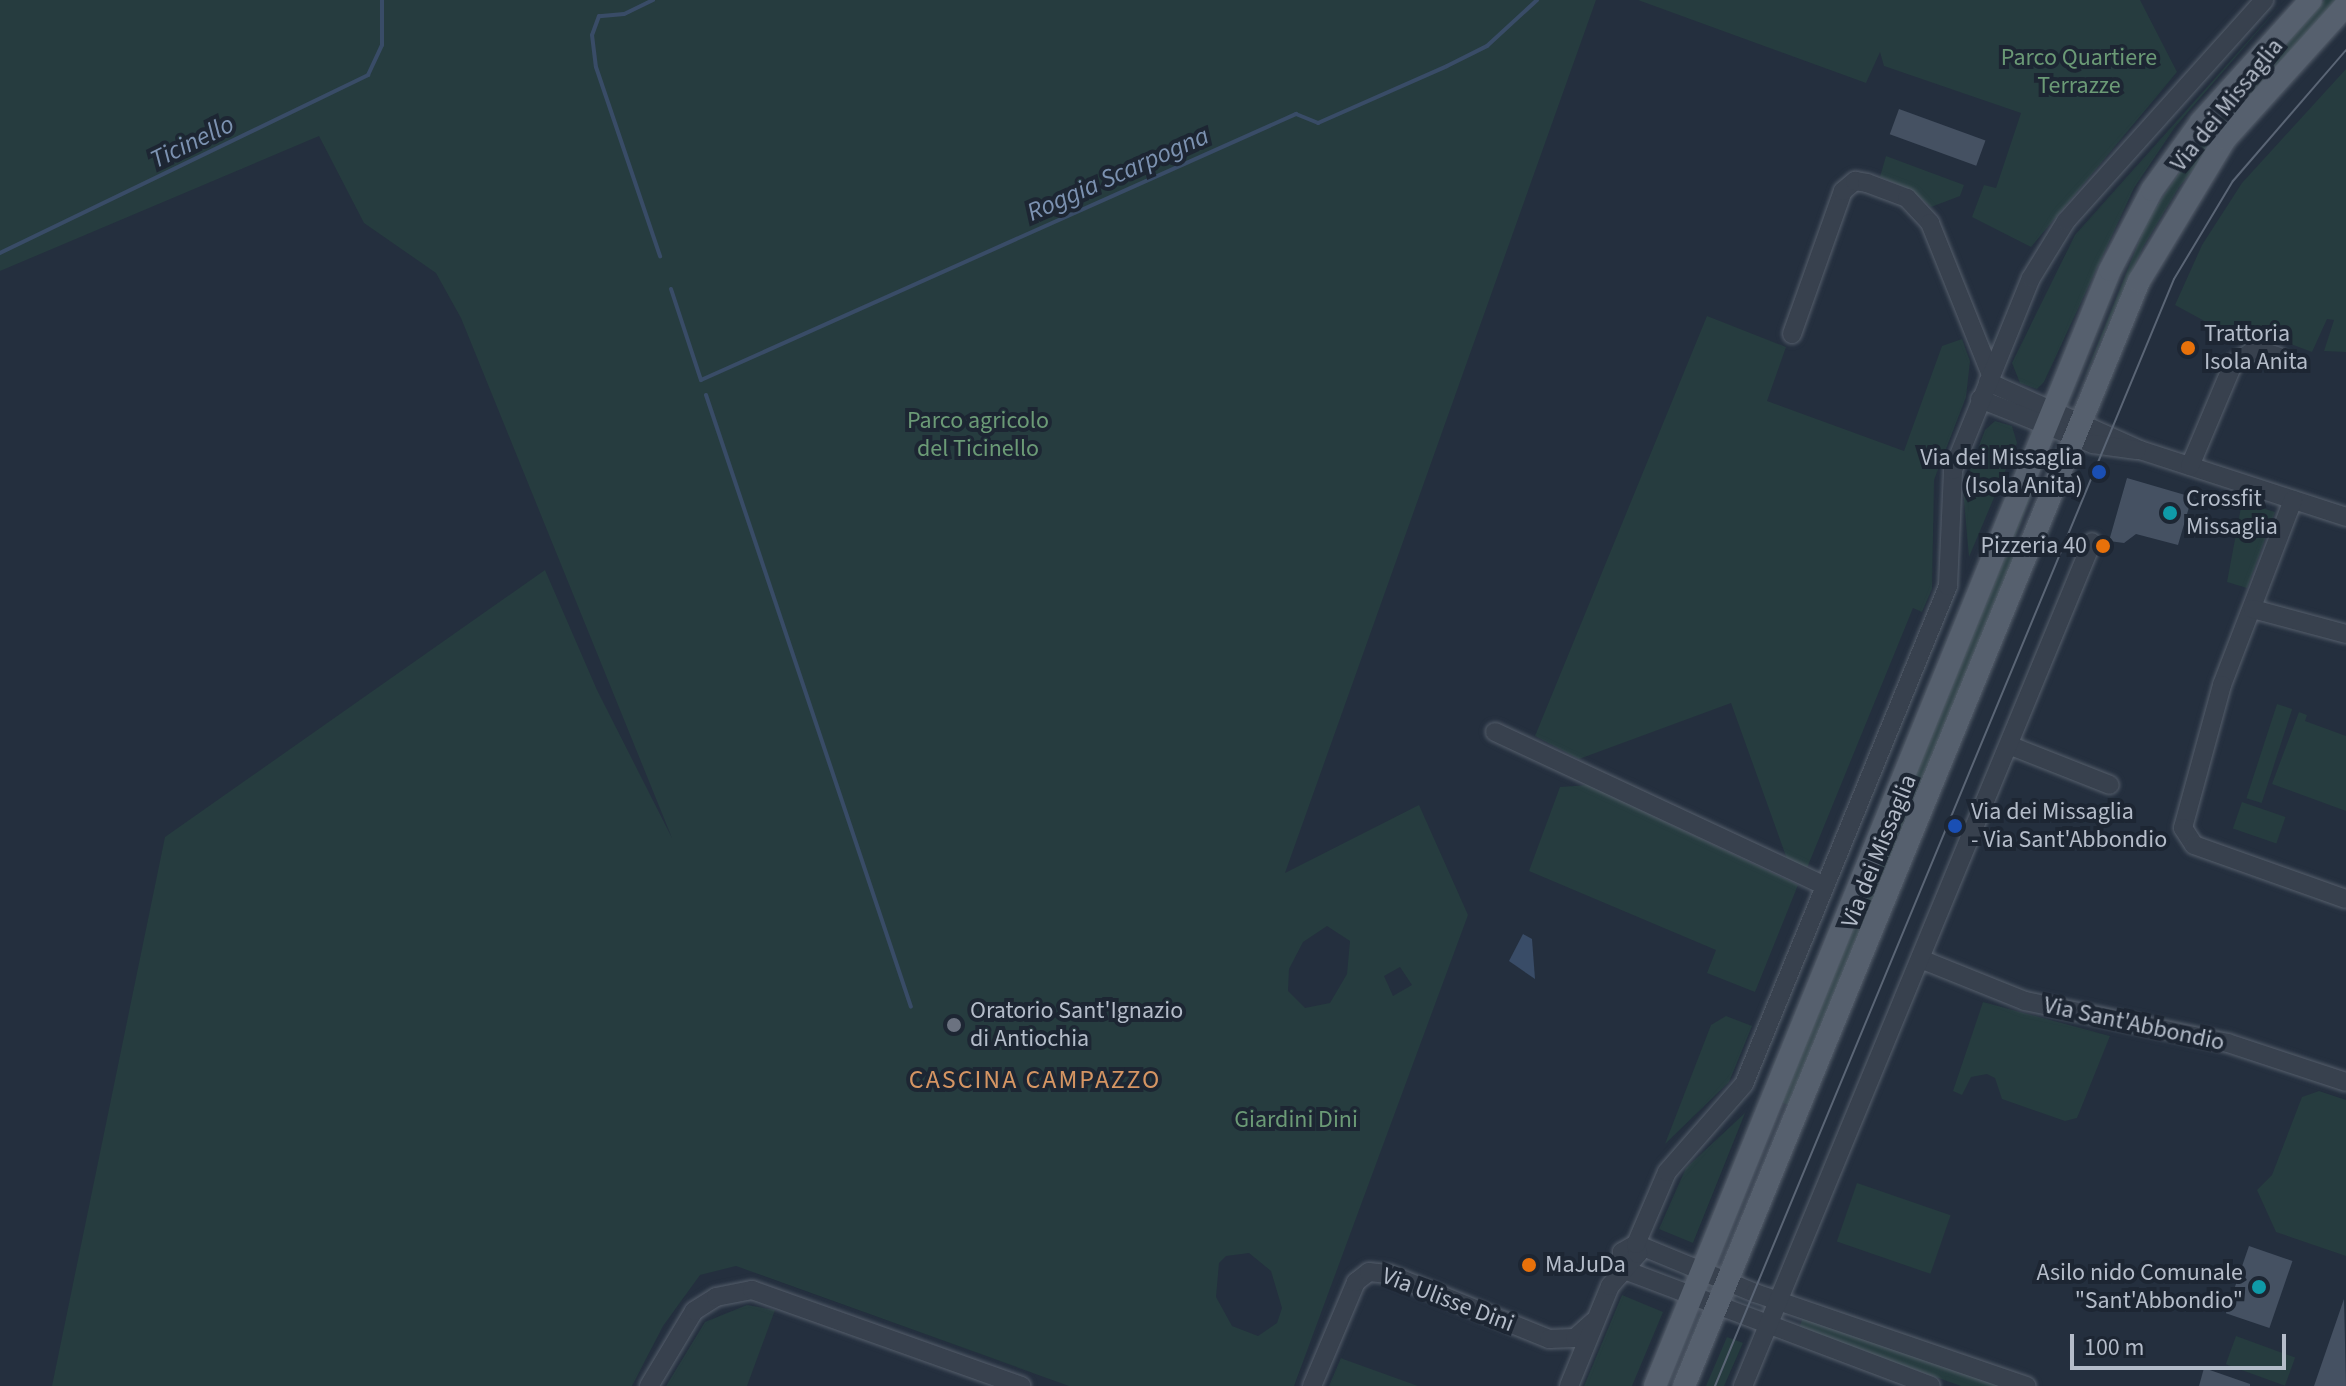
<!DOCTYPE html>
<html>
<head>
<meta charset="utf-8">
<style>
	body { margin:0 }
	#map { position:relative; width:2346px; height:1386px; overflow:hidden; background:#242f3e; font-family:"Source Sans 3",sans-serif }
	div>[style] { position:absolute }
	.green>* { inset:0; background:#263c3f; transform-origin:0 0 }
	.water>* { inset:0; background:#394c67 }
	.stream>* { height:4px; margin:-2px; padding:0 2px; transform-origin:2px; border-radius:2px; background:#394c67 }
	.building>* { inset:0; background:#455162; transform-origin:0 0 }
	.roads { filter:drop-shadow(0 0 2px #565f6c) drop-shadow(0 0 2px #565f6c) }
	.minor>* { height:18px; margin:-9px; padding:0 9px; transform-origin:9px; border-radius:9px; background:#38414e }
	.major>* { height:22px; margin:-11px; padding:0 11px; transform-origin:11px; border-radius:11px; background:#56606e }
	.tram>* { height:2px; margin:-1px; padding:0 1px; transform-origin:1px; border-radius:1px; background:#5a6575 }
	.dots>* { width:22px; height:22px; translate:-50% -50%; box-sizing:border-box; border:4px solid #1d2633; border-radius:50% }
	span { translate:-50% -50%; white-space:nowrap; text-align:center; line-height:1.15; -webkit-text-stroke:8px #1d2633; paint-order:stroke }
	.park-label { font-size:24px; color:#6b9a76 }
	.street-label { font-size:24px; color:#b4bcc9 }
	.poi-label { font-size:24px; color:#b4bcc9 }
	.left { translate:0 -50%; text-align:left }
	.right { translate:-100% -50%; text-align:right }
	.water-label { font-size:26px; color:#7c92b1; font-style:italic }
	.neighbourhood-label { font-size:26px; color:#d59563; letter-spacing:2px }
	.scale { position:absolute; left:2070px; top:1334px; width:216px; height:36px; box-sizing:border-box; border:4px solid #b4bcc9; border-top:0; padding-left:10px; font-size:24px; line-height:28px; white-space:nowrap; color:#b4bcc9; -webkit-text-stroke:6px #1d2633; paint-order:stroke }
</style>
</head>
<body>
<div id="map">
	<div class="green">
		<i style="clip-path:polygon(evenodd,0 0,1596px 0,1285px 873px,1419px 805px,1468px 915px,1294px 1386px,1069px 1386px,736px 1266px,700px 1275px,663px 1326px,632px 1386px,52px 1386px,165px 837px,545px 570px,597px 690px,672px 838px,461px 318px,436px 273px,364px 223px,319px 136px,0 271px,0 0,1327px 926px,1350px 941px,1347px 974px,1330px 1003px,1305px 1008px,1288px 991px,1289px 969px,1303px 942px,1327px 926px,0 0,1400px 967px,1412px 985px,1393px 996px,1384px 976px,1400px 967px,0 0,1249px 1253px,1271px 1271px,1282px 1308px,1277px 1323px,1258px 1336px,1232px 1326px,1216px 1297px,1219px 1263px,1226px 1256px,1249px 1253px)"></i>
		<i style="clip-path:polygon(1638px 0,2140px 0,2177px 72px,2031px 247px,1972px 217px,1984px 185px,1996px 188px,2021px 113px,1884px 66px,1880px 52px,1866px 83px)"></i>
		<i style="clip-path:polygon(2285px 0,2175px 127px,2134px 188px,2044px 382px,2037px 389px,2020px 383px,2012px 363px,2075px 235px)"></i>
		<i style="clip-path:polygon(2324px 0,2337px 0,2179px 187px,2143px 247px,2082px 383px,2148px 219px,2201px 140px)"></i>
		<i style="clip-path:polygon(2346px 69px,2346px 352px,2324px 351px,2334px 320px,2327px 319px,2312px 352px,2275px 338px,2271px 348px,2232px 336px,2175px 305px,2202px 245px,2242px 183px)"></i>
		<i style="clip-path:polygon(1886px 156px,1964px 185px,1960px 196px,1931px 207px,1911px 190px,1880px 177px)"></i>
		<i style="clip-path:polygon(1707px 316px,1786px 347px,1767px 401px,1904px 451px,1942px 346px,1962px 339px,1970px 361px,1966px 397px,1934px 480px,1932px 589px,1922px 612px,1913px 608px,1807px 868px,1787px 859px,1731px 703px,1579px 759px,1535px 736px)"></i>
		<i style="clip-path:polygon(1995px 421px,2012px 426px,2017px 443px,1969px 557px,1963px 489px,1985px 430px)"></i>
		<i style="clip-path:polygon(2041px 469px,2011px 548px,2015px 557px,1790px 1106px,1781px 1102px)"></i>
		<i style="clip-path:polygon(2242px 502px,2275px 512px,2247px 588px,2227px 582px)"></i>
		<i style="left:2277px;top:704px;width:16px;height:99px;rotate:18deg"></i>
		<i style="clip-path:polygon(2299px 712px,2307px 715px,2305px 721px,2346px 736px,2346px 811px,2272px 784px)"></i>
		<i style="clip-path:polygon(1588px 785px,1798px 885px,1755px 992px,1707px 973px,1716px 950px,1529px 871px,1560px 787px)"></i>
		<i style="left:2242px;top:802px;width:46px;height:28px;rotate:19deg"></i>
		<i style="clip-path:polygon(1983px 1002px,2110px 1036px,2077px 1118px,2065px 1121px,2002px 1099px,1995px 1078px,1987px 1074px,1971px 1077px,1962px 1095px,1953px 1091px)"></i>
		<i style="clip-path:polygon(1726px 1016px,1752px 1026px,1729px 1082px,1665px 1144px,1711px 1025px)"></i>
		<i style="clip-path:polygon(2319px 1091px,2346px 1100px,2346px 1256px,2276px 1232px,2257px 1190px,2272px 1175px,2302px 1097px)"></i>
		<i style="clip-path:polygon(1745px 1113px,1693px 1243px,1659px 1229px,1686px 1168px)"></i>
		<i style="left:1857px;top:1183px;width:99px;height:62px;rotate:19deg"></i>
		<i style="clip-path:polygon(1622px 1295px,1663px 1312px,1632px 1386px,1584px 1386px)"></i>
		<i style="clip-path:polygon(747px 1305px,775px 1310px,747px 1386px,666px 1386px,705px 1322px)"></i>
		<i style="clip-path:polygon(1803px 1317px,1999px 1386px,1961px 1386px,1799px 1329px)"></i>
		<i style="left:2236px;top:1336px;width:63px;height:30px;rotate:20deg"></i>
		<i style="clip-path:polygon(1727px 1337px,1743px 1343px,1724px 1386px,1706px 1386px)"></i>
		<i style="clip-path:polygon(1341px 1358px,1343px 1359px,1418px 1386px,1329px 1386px)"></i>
	</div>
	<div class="water">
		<i style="clip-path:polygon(1523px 934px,1532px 939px,1535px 979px,1509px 961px)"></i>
	</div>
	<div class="stream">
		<i style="left:653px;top:0;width:32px;rotate:154deg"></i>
		<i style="left:624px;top:14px;width:25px;rotate:175deg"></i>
		<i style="left:599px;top:16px;width:20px;rotate:110deg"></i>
		<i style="left:592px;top:35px;width:32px;rotate:83deg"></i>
		<i style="left:596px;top:67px;width:200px;rotate:71.3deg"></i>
		<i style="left:0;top:253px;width:409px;rotate:-25.8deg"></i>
		<i style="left:368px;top:75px;width:33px;rotate:-65deg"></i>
		<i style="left:382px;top:45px;width:45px;rotate:-90deg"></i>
		<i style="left:671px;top:289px;width:96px;rotate:71.8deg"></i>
		<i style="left:701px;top:380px;width:652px;rotate:-24.09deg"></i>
		<i style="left:1296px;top:114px;width:24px;rotate:22deg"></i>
		<i style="left:1318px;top:123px;width:141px;rotate:-23.8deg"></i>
		<i style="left:1447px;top:66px;width:45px;rotate:-26.6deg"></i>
		<i style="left:1487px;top:46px;width:68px;rotate:-42.6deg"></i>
		<i style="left:706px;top:395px;width:645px;rotate:71.48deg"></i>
	</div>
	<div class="building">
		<i style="left:1899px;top:109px;width:92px;height:27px;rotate:20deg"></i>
		<i style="clip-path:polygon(2127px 478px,2192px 497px,2178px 545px,2136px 534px,2124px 543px,2109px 541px)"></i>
		<i style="left:2249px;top:1246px;width:46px;height:71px;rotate:19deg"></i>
		<i style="clip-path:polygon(2344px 1299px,2346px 1386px,2314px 1386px)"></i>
		<i style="clip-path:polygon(2204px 1368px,2250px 1384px,2250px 1386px,2199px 1386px)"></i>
	</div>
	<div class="roads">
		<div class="minor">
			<i style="left:1792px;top:334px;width:152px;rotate:-70.4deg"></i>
			<i style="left:1843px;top:191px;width:16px;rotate:-40deg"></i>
			<i style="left:1855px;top:181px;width:12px;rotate:9deg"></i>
			<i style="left:1867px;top:183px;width:43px;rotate:20.6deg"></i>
			<i style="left:1907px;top:198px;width:34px;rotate:47deg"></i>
			<i style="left:1930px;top:223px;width:164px;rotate:68.1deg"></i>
			<i style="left:1988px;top:382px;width:167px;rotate:24.1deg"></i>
			<i style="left:2140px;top:450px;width:217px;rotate:18deg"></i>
			<i style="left:1980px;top:399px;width:122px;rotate:21.7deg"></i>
			<i style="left:2093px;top:444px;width:44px;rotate:7.8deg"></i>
			<i style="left:2190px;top:466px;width:111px;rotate:-67.1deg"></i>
			<i style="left:2233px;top:364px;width:27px;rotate:-33deg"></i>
			<i style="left:2256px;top:349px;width:24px;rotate:19deg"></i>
			<i style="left:2293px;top:500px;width:198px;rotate:111deg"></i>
			<i style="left:2222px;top:685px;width:148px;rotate:105.3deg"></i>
			<i style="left:2183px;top:828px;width:20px;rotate:57deg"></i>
			<i style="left:2194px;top:845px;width:161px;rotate:19.6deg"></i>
			<i style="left:2253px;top:609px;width:96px;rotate:15deg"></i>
			<i style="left:1495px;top:732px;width:364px;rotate:25deg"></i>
			<i style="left:2011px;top:746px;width:106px;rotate:21.5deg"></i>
			<i style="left:1923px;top:960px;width:110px;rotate:21.9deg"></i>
			<i style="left:2025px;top:1001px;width:207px;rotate:11.7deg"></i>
			<i style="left:2228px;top:1043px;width:124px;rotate:18.3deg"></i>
			<i style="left:1622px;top:1269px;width:17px;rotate:-90deg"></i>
			<i style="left:1622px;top:1252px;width:16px;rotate:-30deg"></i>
			<i style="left:1636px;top:1244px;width:129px;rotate:22.4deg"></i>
			<i style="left:1755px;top:1293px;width:287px;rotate:18.9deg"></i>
			<i style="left:1622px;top:1269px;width:330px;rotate:20.7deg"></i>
			<i style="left:649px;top:1386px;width:87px;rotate:-59deg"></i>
			<i style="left:694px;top:1311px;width:26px;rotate:-32deg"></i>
			<i style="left:716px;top:1297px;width:37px;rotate:-11deg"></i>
			<i style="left:752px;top:1290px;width:286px;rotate:19.6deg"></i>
			<i style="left:1312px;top:1386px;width:113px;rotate:-67.1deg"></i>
			<i style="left:1356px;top:1282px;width:16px;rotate:-38deg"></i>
			<i style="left:1369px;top:1272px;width:20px;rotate:6deg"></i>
			<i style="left:1389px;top:1274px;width:173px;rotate:22.1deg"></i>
			<i style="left:1549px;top:1339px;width:26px;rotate:-2deg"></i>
			<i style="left:1575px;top:1338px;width:24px;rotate:-42deg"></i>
			<i style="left:1569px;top:1386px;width:108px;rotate:-67.7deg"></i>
			<i style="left:1610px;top:1286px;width:43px;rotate:-48.8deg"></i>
			<i style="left:1638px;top:1254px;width:10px;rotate:-101deg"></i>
			<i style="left:1636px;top:1244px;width:78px;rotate:-66.7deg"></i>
			<i style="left:1667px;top:1172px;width:117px;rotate:-48.8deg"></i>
			<i style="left:1744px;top:1084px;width:538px;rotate:-67.72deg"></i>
			<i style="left:1948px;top:586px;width:116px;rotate:-87.5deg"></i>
			<i style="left:1953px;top:470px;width:207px;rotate:-67.9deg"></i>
			<i style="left:2031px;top:278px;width:67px;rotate:-58.4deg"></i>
			<i style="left:2066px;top:221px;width:297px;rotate:-48.1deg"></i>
			<i style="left:1743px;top:1386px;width:913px;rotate:-67.53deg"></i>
		</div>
		<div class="major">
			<i style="left:1655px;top:1386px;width:1205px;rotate:-67.82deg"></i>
			<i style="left:2110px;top:270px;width:90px;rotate:-62.3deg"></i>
			<i style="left:2152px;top:190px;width:84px;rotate:-54.2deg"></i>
			<i style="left:2201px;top:122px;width:164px;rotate:-48deg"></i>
			<i style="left:1684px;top:1386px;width:1195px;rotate:-67.62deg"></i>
			<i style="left:2139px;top:281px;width:166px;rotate:-58.8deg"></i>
			<i style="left:2225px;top:139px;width:181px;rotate:-47.9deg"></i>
		</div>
	</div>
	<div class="tram">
		<i style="left:1715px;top:1386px;width:1198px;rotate:-67.48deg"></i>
		<i style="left:2174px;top:279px;width:114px;rotate:-59deg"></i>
		<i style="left:2233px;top:181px;width:173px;rotate:-49.2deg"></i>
	</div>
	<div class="dots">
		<i style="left:2188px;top:348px;background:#e8710a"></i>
		<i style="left:2099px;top:472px;background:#1a4fb4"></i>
		<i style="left:2170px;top:513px;background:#0f9aa8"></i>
		<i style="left:2103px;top:546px;background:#e8710a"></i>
		<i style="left:1955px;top:826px;background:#1a4fb4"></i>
		<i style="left:954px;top:1025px;background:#6b7280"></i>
		<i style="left:1529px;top:1265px;background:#e8710a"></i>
		<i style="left:2259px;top:1287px;background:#0f9aa8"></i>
	</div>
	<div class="park-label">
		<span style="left:2079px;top:72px">Parco Quartiere<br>Terrazze</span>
		<span style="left:978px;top:435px">Parco agricolo<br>del Ticinello</span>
		<span style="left:1296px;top:1120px">Giardini Dini</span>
	</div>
	<div class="street-label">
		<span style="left:2227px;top:105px;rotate:-51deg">Via dei Missaglia</span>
		<span style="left:1879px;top:851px;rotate:-68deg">Via dei Missaglia</span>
		<span style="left:2134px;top:1024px;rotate:12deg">Via Sant'Abbondio</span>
		<span style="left:1448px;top:1300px;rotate:21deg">Via Ulisse Dini</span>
	</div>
	<div class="poi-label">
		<span class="left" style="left:2204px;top:348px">Trattoria<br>Isola Anita</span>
		<span class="right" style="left:2083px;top:472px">Via dei Missaglia<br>(Isola Anita)</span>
		<span class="left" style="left:2186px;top:513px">Crossfit<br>Missaglia</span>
		<span class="right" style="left:2087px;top:546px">Pizzeria 40</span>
		<span class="left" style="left:1971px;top:826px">Via dei Missaglia<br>- Via Sant'Abbondio</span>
		<span class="left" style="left:970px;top:1025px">Oratorio Sant'Ignazio<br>di Antiochia</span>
		<span class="left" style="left:1545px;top:1265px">MaJuDa</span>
		<span class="right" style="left:2243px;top:1287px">Asilo nido Comunale<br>"Sant'Abbondio"</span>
	</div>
	<div class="water-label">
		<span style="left:192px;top:142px;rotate:-26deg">Ticinello</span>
		<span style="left:1118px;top:174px;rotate:-24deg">Roggia Scarpogna</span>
	</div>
	<div class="neighbourhood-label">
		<span style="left:1035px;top:1080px">CASCINA CAMPAZZO</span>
	</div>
	<div class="scale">100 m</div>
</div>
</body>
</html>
